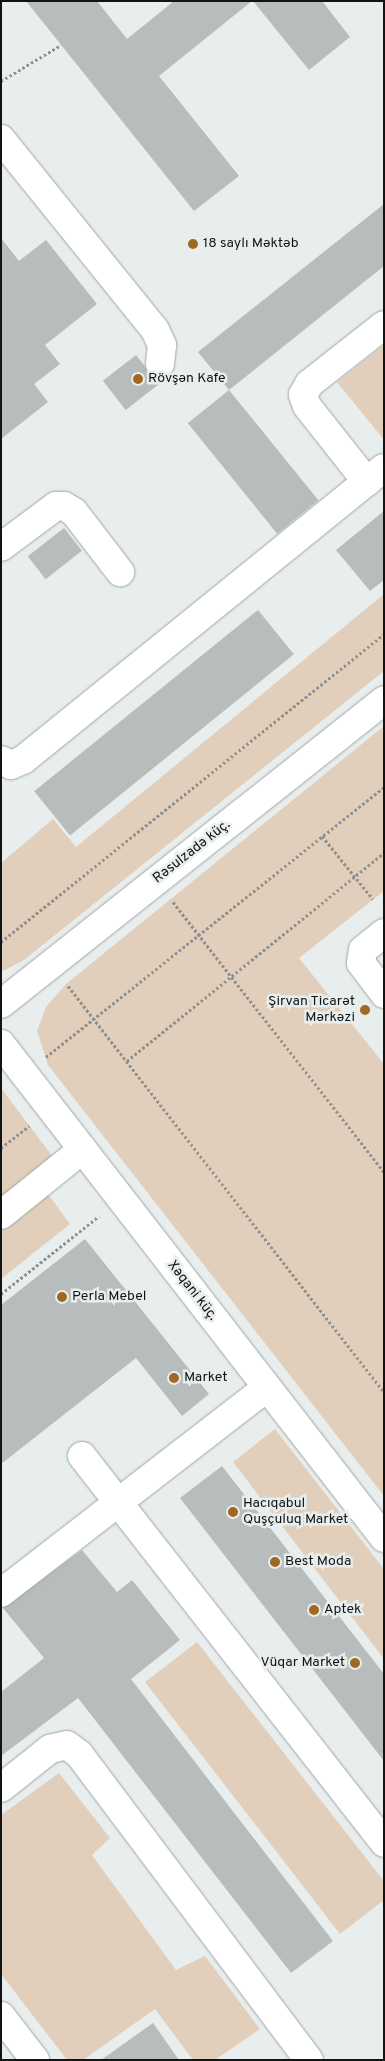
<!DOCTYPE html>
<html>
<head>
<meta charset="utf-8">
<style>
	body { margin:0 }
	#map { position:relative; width:385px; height:2061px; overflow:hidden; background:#e8eeed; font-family:Overpass,sans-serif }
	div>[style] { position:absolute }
	.green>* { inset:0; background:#e2cfbb }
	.building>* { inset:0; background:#b7bcbc; transform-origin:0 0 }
	.path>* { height:3px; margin-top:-1.5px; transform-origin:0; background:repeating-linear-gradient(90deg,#8d9191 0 2.5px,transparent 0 5px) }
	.roads { filter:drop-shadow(0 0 1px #a1a6a5) drop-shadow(0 0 1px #a1a6a5) }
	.minor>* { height:28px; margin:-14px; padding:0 14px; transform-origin:14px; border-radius:14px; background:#fff }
	.major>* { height:28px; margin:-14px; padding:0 14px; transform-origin:14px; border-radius:14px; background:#fff }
	.dots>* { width:14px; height:14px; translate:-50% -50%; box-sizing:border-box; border:2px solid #e8eeed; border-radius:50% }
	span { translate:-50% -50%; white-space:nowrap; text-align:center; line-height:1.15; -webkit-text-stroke:5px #e8eeed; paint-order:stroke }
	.poi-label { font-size:14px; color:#121414 }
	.left { translate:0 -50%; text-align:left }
	.right { translate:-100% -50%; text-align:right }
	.street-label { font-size:14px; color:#121414 }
	.frame { position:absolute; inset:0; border:2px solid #121414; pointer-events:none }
</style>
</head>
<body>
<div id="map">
	<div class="green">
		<i style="clip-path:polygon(384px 345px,384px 440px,337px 382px)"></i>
		<i style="clip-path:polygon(384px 594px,384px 671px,24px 960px,1px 972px,1px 863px,53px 819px,76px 847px)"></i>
		<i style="clip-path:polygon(384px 726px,384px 891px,299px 958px,384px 1064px,384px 1496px,48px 1065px,37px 1031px,46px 1007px,66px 984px)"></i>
		<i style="clip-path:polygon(1px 1088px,53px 1157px,1px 1198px)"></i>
		<i style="clip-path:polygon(45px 1190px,70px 1224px,1px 1279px,1px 1225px)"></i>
		<i style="clip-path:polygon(275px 1429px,384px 1569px,384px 1659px,233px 1462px)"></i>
		<i style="clip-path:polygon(197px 1642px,384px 1881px,384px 1900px,340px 1934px,145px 1682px)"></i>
		<i style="clip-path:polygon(59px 1773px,110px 1838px,92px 1855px,176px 1970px,205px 1956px,260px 2029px,215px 2060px,193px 2060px,155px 2009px,83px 2060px,67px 2060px,1px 1974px,1px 1815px)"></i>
	</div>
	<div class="building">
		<i style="clip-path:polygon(26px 1px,97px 1px,127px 39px,174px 1px,252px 1px,159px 76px,239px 176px,194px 211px)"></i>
		<i style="clip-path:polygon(253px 1px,322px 1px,350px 37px,309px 70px)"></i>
		<i style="clip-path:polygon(384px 204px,384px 266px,229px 390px,198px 352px)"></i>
		<i style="clip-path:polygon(1px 238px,19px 261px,46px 240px,97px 304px,45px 345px,60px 364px,34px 384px,48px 402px,1px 439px)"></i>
		<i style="left:136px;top:355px;width:37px;height:42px;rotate:52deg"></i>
		<i style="left:229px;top:390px;width:142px;height:53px;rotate:51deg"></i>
		<i style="clip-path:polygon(384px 511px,384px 580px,370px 591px,336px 550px)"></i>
		<i style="left:64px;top:528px;width:29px;height:46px;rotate:52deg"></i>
		<i style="left:258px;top:610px;width:57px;height:288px;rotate:51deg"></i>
		<i style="clip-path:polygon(85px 1239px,209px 1394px,182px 1416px,136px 1358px,1px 1464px,1px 1305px)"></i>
		<i style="clip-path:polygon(222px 1466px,384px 1674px,384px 1761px,180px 1498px)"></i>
		<i style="clip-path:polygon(82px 1550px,117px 1592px,132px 1580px,180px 1640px,131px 1679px,333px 1941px,291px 1973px,78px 1698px,1px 1756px,1px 1692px,44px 1658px,3px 1608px)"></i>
		<i style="clip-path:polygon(153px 2023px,179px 2060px,101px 2060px)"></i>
	</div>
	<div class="path">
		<i style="left:1px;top:81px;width:70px;rotate:-31deg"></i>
		<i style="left:322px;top:836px;width:81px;rotate:51deg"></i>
		<i style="left:173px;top:902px;width:343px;rotate:52deg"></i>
		<i style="left:1px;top:942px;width:491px;rotate:-38.8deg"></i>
		<i style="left:68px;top:986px;width:514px;rotate:52.11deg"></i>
		<i style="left:46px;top:1057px;width:433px;rotate:-38.6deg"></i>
		<i style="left:127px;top:1061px;width:331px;rotate:-39deg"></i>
		<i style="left:1px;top:1148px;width:36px;rotate:-38deg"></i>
		<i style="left:1px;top:1294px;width:125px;rotate:-38.5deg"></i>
	</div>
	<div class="roads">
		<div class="minor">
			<i style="left:1px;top:139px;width:245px;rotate:51.1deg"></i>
			<i style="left:155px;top:330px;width:17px;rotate:65deg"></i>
			<i style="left:162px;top:345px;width:19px;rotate:96deg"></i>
			<i style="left:367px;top:482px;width:97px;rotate:-128.3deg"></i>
			<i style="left:307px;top:406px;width:12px;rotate:-110deg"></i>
			<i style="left:303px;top:395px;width:13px;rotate:-61deg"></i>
			<i style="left:309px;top:384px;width:95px;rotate:-38.2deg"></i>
			<i style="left:1px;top:547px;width:69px;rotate:-36.7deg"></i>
			<i style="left:56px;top:506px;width:8px"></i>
			<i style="left:64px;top:506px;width:12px;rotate:31deg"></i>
			<i style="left:74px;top:512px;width:76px;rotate:52.5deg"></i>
			<i style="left:1px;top:760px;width:11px;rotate:27deg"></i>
			<i style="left:11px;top:765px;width:13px;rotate:-23deg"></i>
			<i style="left:23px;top:760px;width:464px;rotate:-39deg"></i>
			<i style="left:384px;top:933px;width:27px;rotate:141deg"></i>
			<i style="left:363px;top:950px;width:13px;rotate:99deg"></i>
			<i style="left:361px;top:963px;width:39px;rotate:53deg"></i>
			<i style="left:1px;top:1044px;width:625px;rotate:52.21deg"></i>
			<i style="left:1px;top:1215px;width:105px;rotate:-38.8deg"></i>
			<i style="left:82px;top:1456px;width:491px;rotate:52deg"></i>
			<i style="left:1px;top:1593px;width:335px;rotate:-37.7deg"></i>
			<i style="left:1px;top:1788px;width:63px;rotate:-38.5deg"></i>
			<i style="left:50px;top:1749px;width:17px;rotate:-13deg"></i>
			<i style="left:67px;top:1745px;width:15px;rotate:37deg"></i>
			<i style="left:79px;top:1754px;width:383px;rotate:53.1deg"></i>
			<i style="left:1px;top:2016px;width:56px;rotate:52.3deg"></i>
		</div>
		<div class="major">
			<i style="left:1px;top:1004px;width:489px;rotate:-38.4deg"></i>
		</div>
	</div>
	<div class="dots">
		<i style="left:193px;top:244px;background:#9f6824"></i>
		<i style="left:138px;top:379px;background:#9f6824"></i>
		<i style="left:365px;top:1010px;background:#9f6824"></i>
		<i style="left:62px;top:1297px;background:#9f6824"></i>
		<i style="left:174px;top:1378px;background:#9f6824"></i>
		<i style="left:233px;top:1512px;background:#9f6824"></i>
		<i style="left:275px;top:1562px;background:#9f6824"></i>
		<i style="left:314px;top:1610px;background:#9f6824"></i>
		<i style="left:355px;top:1663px;background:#9f6824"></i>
	</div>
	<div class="poi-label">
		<span class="left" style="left:203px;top:244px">18 saylı Məktəb</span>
		<span class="left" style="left:148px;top:379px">Rövşən Kafe</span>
		<span class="right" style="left:355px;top:1010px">Şirvan Ticarət<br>Mərkəzi</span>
		<span class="left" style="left:72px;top:1297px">Perla Mebel</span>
		<span class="left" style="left:184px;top:1378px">Market</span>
		<span class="left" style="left:243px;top:1512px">Hacıqabul<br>Quşçuluq Market</span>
		<span class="left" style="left:285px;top:1562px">Best Moda</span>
		<span class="left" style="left:324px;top:1610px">Aptek</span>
		<span class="right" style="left:345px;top:1663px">Vüqar Market</span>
	</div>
	<div class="street-label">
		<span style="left:192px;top:852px;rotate:-38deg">Rəsulzadə küç.</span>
		<span style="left:192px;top:1291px;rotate:52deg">Xəqani küç.</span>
	</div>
	<div class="frame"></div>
</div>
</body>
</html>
